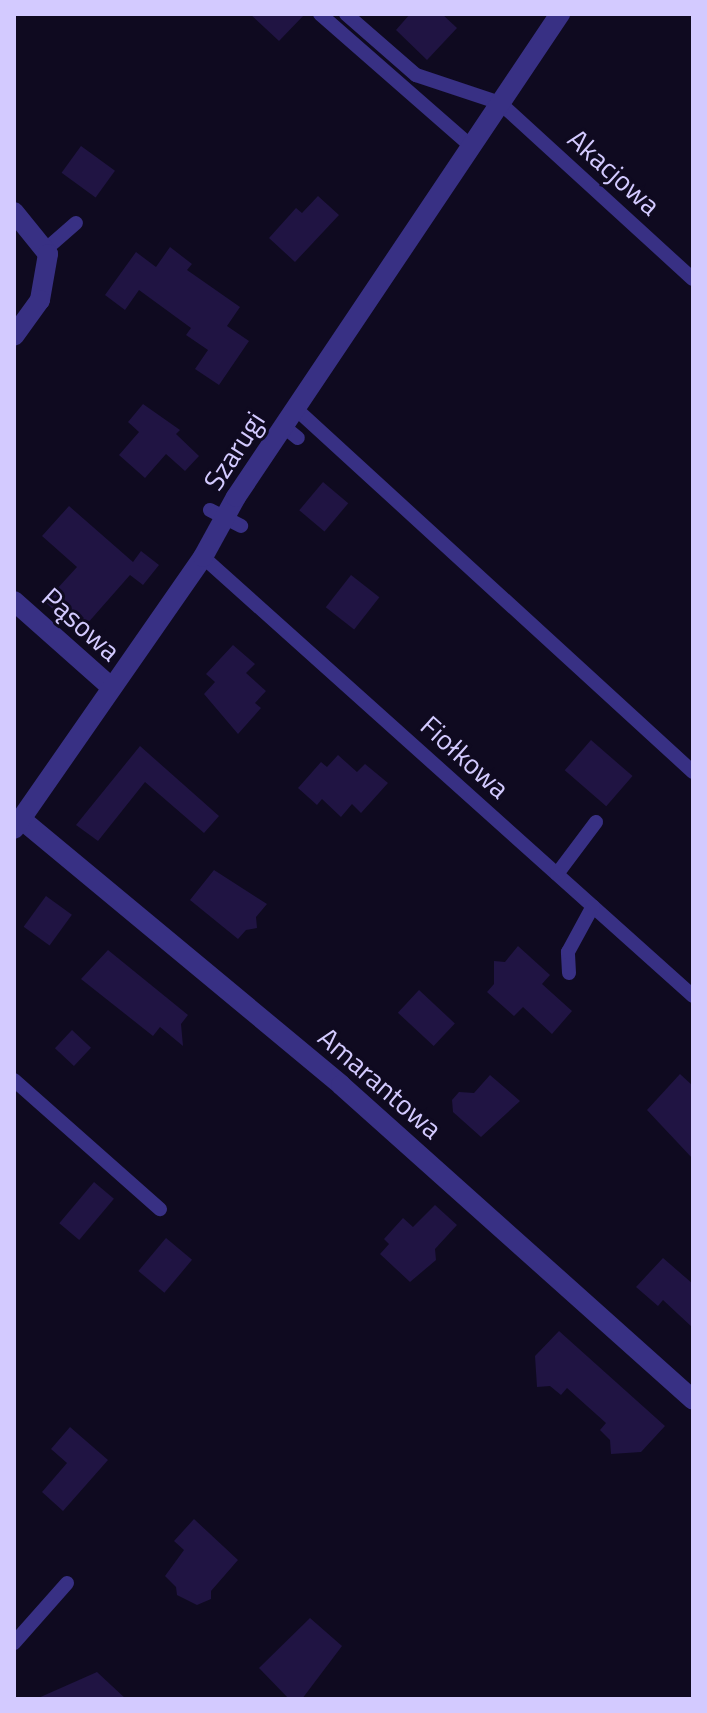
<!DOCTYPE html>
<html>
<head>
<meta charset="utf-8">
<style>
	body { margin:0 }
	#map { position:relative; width:707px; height:1713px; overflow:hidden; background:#0f0a20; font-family:"Titillium Web",sans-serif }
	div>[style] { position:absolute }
	.building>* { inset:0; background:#201443; transform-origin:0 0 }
	.service>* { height:14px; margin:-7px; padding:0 7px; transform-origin:7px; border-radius:7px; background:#383084 }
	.minor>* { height:20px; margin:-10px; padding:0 10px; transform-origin:10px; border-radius:10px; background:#383084 }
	span { translate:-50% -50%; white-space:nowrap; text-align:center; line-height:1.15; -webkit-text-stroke:6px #0f0a20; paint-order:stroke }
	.street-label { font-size:28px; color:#d3caff }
	.frame { position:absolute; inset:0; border:16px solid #d3caff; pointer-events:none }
</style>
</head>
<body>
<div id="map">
	<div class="building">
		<i style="clip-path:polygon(250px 14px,305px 14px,279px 41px)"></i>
		<i style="clip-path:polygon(410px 14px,442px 14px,457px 28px,427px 60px,396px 30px)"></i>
		<i style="left:81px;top:146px;width:42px;height:33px;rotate:36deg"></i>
		<i style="clip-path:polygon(318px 196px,339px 215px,295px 262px,269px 238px,296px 208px,302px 213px)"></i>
		<i style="clip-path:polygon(170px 247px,192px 264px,187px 270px,240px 307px,227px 326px,249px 341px,219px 385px,195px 369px,208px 350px,186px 335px,191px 328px,139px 290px,125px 310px,105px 295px,136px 252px,156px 267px)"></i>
		<i style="clip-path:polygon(143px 404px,180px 430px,176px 434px,199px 456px,185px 471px,166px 454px,145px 478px,119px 455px,139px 432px,128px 422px)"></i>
		<i style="left:323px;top:482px;width:33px;height:37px;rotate:40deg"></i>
		<i style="clip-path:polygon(69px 506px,133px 562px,141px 551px,159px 565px,143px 585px,130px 575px,79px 633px,45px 602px,77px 567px,42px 536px)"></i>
		<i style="left:351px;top:575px;width:36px;height:41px;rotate:38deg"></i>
		<i style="clip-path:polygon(233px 645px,255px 664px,246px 673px,266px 691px,255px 703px,261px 708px,238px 734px,204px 694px,215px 682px,206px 674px)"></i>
		<i style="left:591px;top:740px;width:55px;height:40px;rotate:41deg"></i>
		<i style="clip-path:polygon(140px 746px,219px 816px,204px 833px,145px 782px,98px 841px,76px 825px)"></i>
		<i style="clip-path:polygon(338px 755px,357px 772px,365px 764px,388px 783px,361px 813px,352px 804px,341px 817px,322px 799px,317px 805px,298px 788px,321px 762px,327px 767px)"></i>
		<i style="clip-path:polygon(214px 870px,267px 904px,256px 917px,257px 928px,246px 930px,238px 939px,190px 900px)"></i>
		<i style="left:46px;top:896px;width:32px;height:38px;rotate:36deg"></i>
		<i style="clip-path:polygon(518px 946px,550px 975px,542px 984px,572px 1011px,552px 1034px,523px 1007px,514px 1016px,487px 992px,494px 984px,494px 961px,505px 962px)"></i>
		<i style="clip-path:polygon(108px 950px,188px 1015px,181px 1024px,183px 1046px,160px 1027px,153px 1036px,81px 979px)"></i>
		<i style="left:419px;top:990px;width:49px;height:31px;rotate:43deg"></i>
		<i style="left:72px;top:1030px;width:26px;height:25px;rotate:43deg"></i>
		<i style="clip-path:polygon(680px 1074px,693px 1086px,693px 1159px,647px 1110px)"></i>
		<i style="clip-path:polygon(490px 1075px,520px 1101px,481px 1137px,453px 1112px,452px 1100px,459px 1092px,474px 1093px)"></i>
		<i style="left:94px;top:1182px;width:26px;height:54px;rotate:40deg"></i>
		<i style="clip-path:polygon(435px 1205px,457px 1225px,435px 1249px,436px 1260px,410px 1282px,380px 1254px,389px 1244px,384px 1239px,403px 1218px,413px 1227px)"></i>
		<i style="left:166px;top:1238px;width:34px;height:43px;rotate:40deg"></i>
		<i style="clip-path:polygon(663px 1258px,693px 1284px,693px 1328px,663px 1300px,658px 1306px,636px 1287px)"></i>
		<i style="clip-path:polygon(559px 1331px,665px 1426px,641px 1452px,611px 1454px,610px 1440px,600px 1430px,606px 1423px,587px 1406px,567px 1388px,561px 1395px,550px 1386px,537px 1387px,535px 1356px)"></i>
		<i style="clip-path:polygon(70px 1427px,108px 1460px,63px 1511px,42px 1492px,67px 1463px,51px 1449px)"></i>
		<i style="clip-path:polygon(194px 1519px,238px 1560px,211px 1591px,211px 1599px,197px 1605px,177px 1595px,176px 1587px,165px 1576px,184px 1550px,174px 1541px)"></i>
		<i style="clip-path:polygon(310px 1618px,342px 1646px,302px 1699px,289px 1699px,259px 1668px)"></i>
		<i style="clip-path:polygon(97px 1672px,126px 1699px,36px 1699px)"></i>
	</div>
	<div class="service">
		<i style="left:320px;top:14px;width:202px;rotate:41.2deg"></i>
		<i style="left:346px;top:14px;width:93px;rotate:41.1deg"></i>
		<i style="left:416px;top:75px;width:89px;rotate:18.4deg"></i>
		<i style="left:500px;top:103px;width:261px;rotate:42.4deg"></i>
		<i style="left:45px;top:250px;width:41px;rotate:-41.1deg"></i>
		<i style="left:295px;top:408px;width:539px;rotate:42.45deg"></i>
		<i style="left:283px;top:426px;width:19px;rotate:39deg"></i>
		<i style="left:210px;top:510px;width:35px;rotate:27deg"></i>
		<i style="left:203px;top:557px;width:658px;rotate:41.86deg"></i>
		<i style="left:557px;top:874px;width:65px;rotate:-53.1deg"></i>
		<i style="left:569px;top:973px;width:21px;rotate:-93deg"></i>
		<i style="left:568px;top:952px;width:52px;rotate:-61.5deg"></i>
		<i style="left:14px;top:1080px;width:195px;rotate:41.5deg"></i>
		<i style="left:14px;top:1643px;width:80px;rotate:-48.5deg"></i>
	</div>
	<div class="minor">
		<i style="left:14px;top:212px;width:54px;rotate:51deg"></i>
		<i style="left:48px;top:254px;width:47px;rotate:99.9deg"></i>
		<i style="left:40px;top:300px;width:44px;rotate:125.8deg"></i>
		<i style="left:14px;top:601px;width:130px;rotate:41.6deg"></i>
		<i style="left:21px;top:819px;width:416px;rotate:39.7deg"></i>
		<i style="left:341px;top:1085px;width:472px;rotate:41.8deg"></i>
		<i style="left:14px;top:829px;width:331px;rotate:-55.2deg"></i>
		<i style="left:203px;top:557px;width:68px;rotate:-61.2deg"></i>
		<i style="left:236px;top:497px;width:582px;rotate:-56.15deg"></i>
	</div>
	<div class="street-label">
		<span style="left:614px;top:172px;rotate:42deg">Akacjowa</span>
		<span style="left:234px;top:451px;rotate:-57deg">Szarugi</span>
		<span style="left:81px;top:624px;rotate:42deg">Pąsowa</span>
		<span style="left:465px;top:757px;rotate:42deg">Fiołkowa</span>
		<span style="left:380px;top:1083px;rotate:41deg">Amarantowa</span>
	</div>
	<div class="frame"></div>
</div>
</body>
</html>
